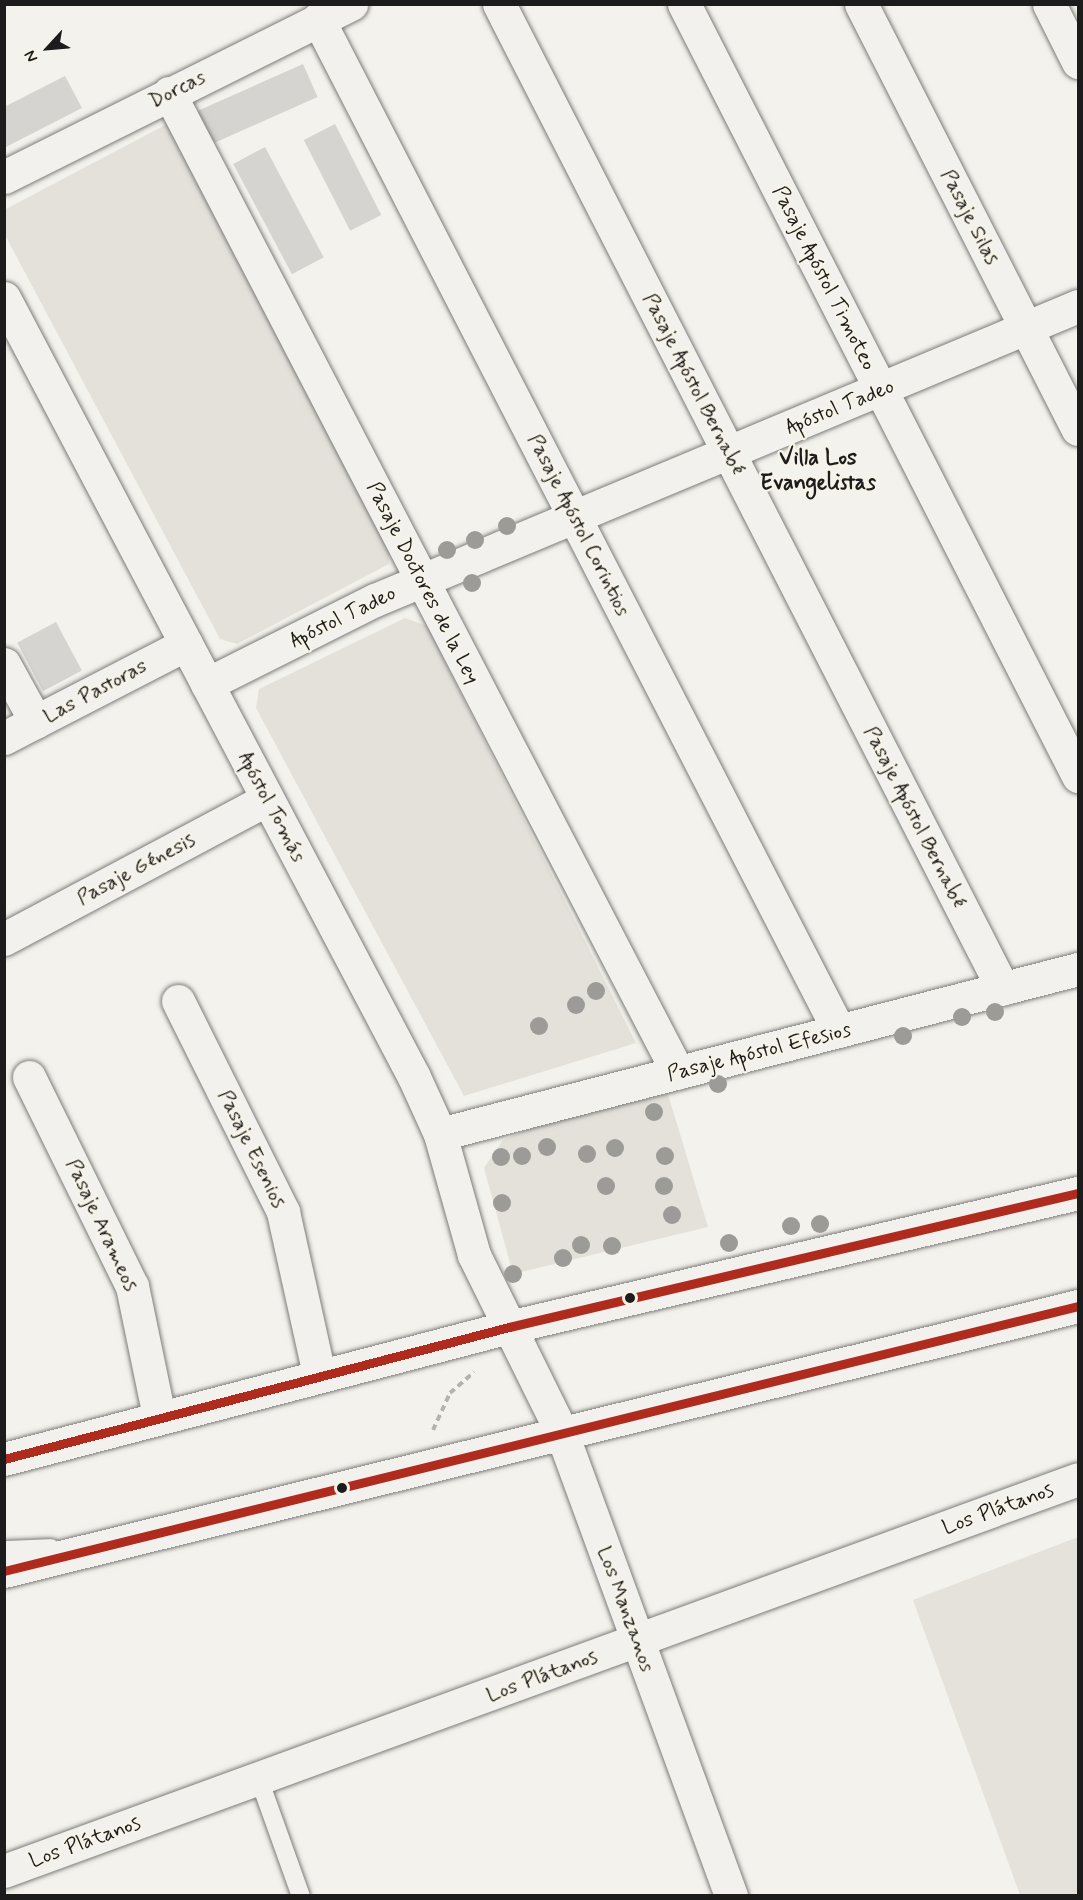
<!DOCTYPE html>
<html>
<head>
<meta charset="utf-8">
<style>
	body { margin:0 }
	#map { position:relative; width:1083px; height:1900px; overflow:hidden; background:#f4f2ec; font-family:Mynerve,sans-serif }
	div>[style] { position:absolute }
	.built>* { inset:0; background:#e4e2da }
	.green>* { inset:0; background:#e4e1da }
	.building>* { inset:0; background:#d5d4d0; transform-origin:0 0 }
	.path>* { height:4px; margin-top:-2px; transform-origin:0; background:repeating-linear-gradient(90deg,#b4b3b0 0 6px,transparent 0 10.5px) }
	.roads { filter:drop-shadow(0 0 2px #7d7c7a) drop-shadow(0 0 2px #7d7c7a) }
	.service>* { height:18px; margin:-9px; padding:0 9px; transform-origin:9px; border-radius:9px; background:#f2f1ed }
	.minor>* { height:33px; margin:-16.5px; padding:0 16.5px; transform-origin:16.5px; border-radius:16.5px; background:#f2f1ed }
	.primary>* { height:33px; margin:-16.5px; padding:0 16.5px; transform-origin:16.5px; border-radius:16.5px; background:#f2f1ed }
	.bus-1>* { height:9px; margin:-4.5px; padding:0 4.5px; transform-origin:4.5px; border-radius:4.5px; background:#af2b1e }
	.trees>* { width:18px; height:18px; margin:-9px; border-radius:50%; background:#9c9b97 }
	.dots>* { width:16px; height:16px; translate:-50% -50%; box-sizing:border-box; border:3px solid #f7f3e8; border-radius:50% }
	span { translate:-50% -50%; white-space:nowrap; text-align:center; line-height:1.15; -webkit-text-stroke:4.5px #f7f3e8; paint-order:stroke }
	.street-label { font-size:21px; color:#1c1c1c }
	.neighbourhood-label { font-size:22px; color:#1c1c1c; font-weight:700 }
	.frame { position:absolute; inset:0; border:6px solid #1c1c1c; pointer-events:none }
	.north { position:absolute; left:18px; top:18px; width:60px; height:60px; -webkit-text-stroke:4px #f7f3e8; paint-order:stroke; rotate:244deg; font-size:16px; font-weight:700; line-height:24px; text-align:center; color:#1c1c1c }
	.north::after { content:''; display:block; margin:auto; width:21px; height:27px; background:#1c1c1c; clip-path:polygon(50% 0,100% 100%,50% 72%,0 100%) }
</style>
</head>
<body>
<div id="map">
	<div class="built">
		<i style="clip-path:polygon(1078px 1537px,1078px 1895px,1020px 1895px,913px 1600px)"></i>
	</div>
	<div class="green">
		<i style="clip-path:polygon(167px 124px,390px 542px,389px 564px,237px 644px,220px 639px,5px 235px,4px 210px)"></i>
		<i style="clip-path:polygon(405px 618px,427px 626px,636px 1043px,464px 1096px,256px 708px,259px 689px)"></i>
		<i style="clip-path:polygon(668px 1094px,708px 1227px,513px 1274px,484px 1168px,503px 1140px,566px 1114px)"></i>
	</div>
	<div class="building">
		<i style="left:303px;top:64px;width:36px;height:118px;rotate:66deg"></i>
		<i style="clip-path:polygon(65px 76px,82px 108px,4px 148px,4px 107px)"></i>
		<i style="left:335px;top:124px;width:102px;height:35px;rotate:63deg"></i>
		<i style="left:265px;top:147px;width:125px;height:36px;rotate:62deg"></i>
		<i style="left:56px;top:622px;width:55px;height:44px;rotate:62deg"></i>
	</div>
	<div class="path">
		<i style="left:433px;top:1430px;width:41px;rotate:-65.3deg"></i>
		<i style="left:450px;top:1393px;width:32px;rotate:-41deg"></i>
	</div>
	<div class="roads">
		<div class="service">
			<i style="left:4px;top:1550px;width:47px;rotate:-2.4deg"></i>
			<i style="left:259px;top:1779px;width:124px;rotate:70.3deg"></i>
		</div>
		<div class="minor">
			<i style="left:499px;top:4px;width:1106px;rotate:62.9deg"></i>
			<i style="left:684px;top:4px;width:867px;rotate:62.96deg"></i>
			<i style="left:861px;top:4px;width:477px;rotate:63deg"></i>
			<i style="left:1049px;top:4px;width:65px;rotate:63.4deg"></i>
			<i style="left:318px;top:19px;width:1138px;rotate:62.76deg"></i>
			<i style="left:169px;top:93px;width:1104px;rotate:62.55deg"></i>
			<i style="left:4px;top:177px;width:388px;rotate:-26.5deg"></i>
			<i style="left:4px;top:298px;width:880px;rotate:62.24deg"></i>
			<i style="left:414px;top:1077px;width:63px;rotate:65.5deg"></i>
			<i style="left:440px;top:1134px;width:126px;rotate:74.3deg"></i>
			<i style="left:474px;top:1255px;width:196px;rotate:63.7deg"></i>
			<i style="left:561px;top:1431px;width:495px;rotate:69.9deg"></i>
			<i style="left:4px;top:664px;width:66px;rotate:61.1deg"></i>
			<i style="left:207px;top:684px;width:188px;rotate:-26.6deg"></i>
			<i style="left:375px;top:600px;width:762px;rotate:-22.7deg"></i>
			<i style="left:4px;top:738px;width:205px;rotate:-27.3deg"></i>
			<i style="left:4px;top:939px;width:298px;rotate:-28deg"></i>
			<i style="left:178px;top:1001px;width:236px;rotate:63.5deg"></i>
			<i style="left:283px;top:1212px;width:167px;rotate:77.5deg"></i>
			<i style="left:29px;top:1077px;width:233px;rotate:63.8deg"></i>
			<i style="left:132px;top:1286px;width:133px;rotate:78.3deg"></i>
			<i style="left:440px;top:1134px;width:659px;rotate:-14.5deg"></i>
			<i style="left:4px;top:1871px;width:1143px;rotate:-20.05deg"></i>
		</div>
		<div class="primary">
			<i style="left:4px;top:1459px;width:522px;rotate:-14.65deg"></i>
			<i style="left:509px;top:1327px;width:585px;rotate:-13.25deg"></i>
			<i style="left:4px;top:1571px;width:1106px;rotate:-13.86deg"></i>
		</div>
	</div>
	<div class="bus-1">
		<i style="left:4px;top:1459px;width:522px;rotate:-14.65deg"></i>
		<i style="left:509px;top:1327px;width:585px;rotate:-13.25deg"></i>
		<i style="left:4px;top:1571px;width:1106px;rotate:-13.86deg"></i>
	</div>
	<div class="trees">
		<i style="left:507px;top:526px"></i>
		<i style="left:475px;top:540px"></i>
		<i style="left:447px;top:550px"></i>
		<i style="left:472px;top:583px"></i>
		<i style="left:596px;top:991px"></i>
		<i style="left:576px;top:1005px"></i>
		<i style="left:995px;top:1012px"></i>
		<i style="left:962px;top:1017px"></i>
		<i style="left:539px;top:1026px"></i>
		<i style="left:903px;top:1036px"></i>
		<i style="left:718px;top:1084px"></i>
		<i style="left:654px;top:1112px"></i>
		<i style="left:547px;top:1147px"></i>
		<i style="left:615px;top:1148px"></i>
		<i style="left:587px;top:1154px"></i>
		<i style="left:522px;top:1156px"></i>
		<i style="left:665px;top:1156px"></i>
		<i style="left:501px;top:1157px"></i>
		<i style="left:606px;top:1186px"></i>
		<i style="left:664px;top:1186px"></i>
		<i style="left:502px;top:1203px"></i>
		<i style="left:672px;top:1215px"></i>
		<i style="left:820px;top:1224px"></i>
		<i style="left:791px;top:1226px"></i>
		<i style="left:729px;top:1243px"></i>
		<i style="left:581px;top:1245px"></i>
		<i style="left:612px;top:1246px"></i>
		<i style="left:563px;top:1258px"></i>
		<i style="left:513px;top:1274px"></i>
	</div>
	<div class="dots">
		<i style="left:630px;top:1298px;background:#1c1c1c"></i>
		<i style="left:342px;top:1488px;background:#1c1c1c"></i>
	</div>
	<div class="street-label">
		<span style="left:177px;top:89px;rotate:-27deg">Dorcas</span>
		<span style="left:970px;top:217px;rotate:63deg">Pasaje Silas</span>
		<span style="left:824px;top:278px;rotate:63deg">Pasaje Apóstol Timoteo</span>
		<span style="left:694px;top:384px;rotate:63deg">Pasaje Apóstol Bernabé</span>
		<span style="left:840px;top:407px;rotate:-22deg">Apóstol Tadeo</span>
		<span style="left:579px;top:525px;rotate:63deg">Pasaje Apóstol Corintios</span>
		<span style="left:423px;top:583px;rotate:63deg">Pasaje Doctores de la Ley</span>
		<span style="left:343px;top:617px;rotate:-26deg">Apóstol Tadeo</span>
		<span style="left:95px;top:691px;rotate:-28deg">Las Pastoras</span>
		<span style="left:272px;top:807px;rotate:62deg">Apóstol Tomás</span>
		<span style="left:915px;top:817px;rotate:63deg">Pasaje Apóstol Bernabé</span>
		<span style="left:136px;top:869px;rotate:-28deg">Pasaje Génesis</span>
		<span style="left:759px;top:1052px;rotate:-14deg">Pasaje Apóstol Efesios</span>
		<span style="left:252px;top:1149px;rotate:64deg">Pasaje Esenios</span>
		<span style="left:102px;top:1225px;rotate:65deg">Pasaje Arameos</span>
		<span style="left:998px;top:1509px;rotate:-20deg">Los Plátanos</span>
		<span style="left:626px;top:1609px;rotate:70deg">Los Manzanos</span>
		<span style="left:542px;top:1676px;rotate:-20deg">Los Plátanos</span>
		<span style="left:85px;top:1842px;rotate:-20deg">Los Plátanos</span>
	</div>
	<div class="neighbourhood-label">
		<span style="left:818px;top:471px">Villa Los<br>Evangelistas</span>
	</div>
	<div class="frame"></div>
	<div class="north">N</div>
</div>
</body>
</html>
